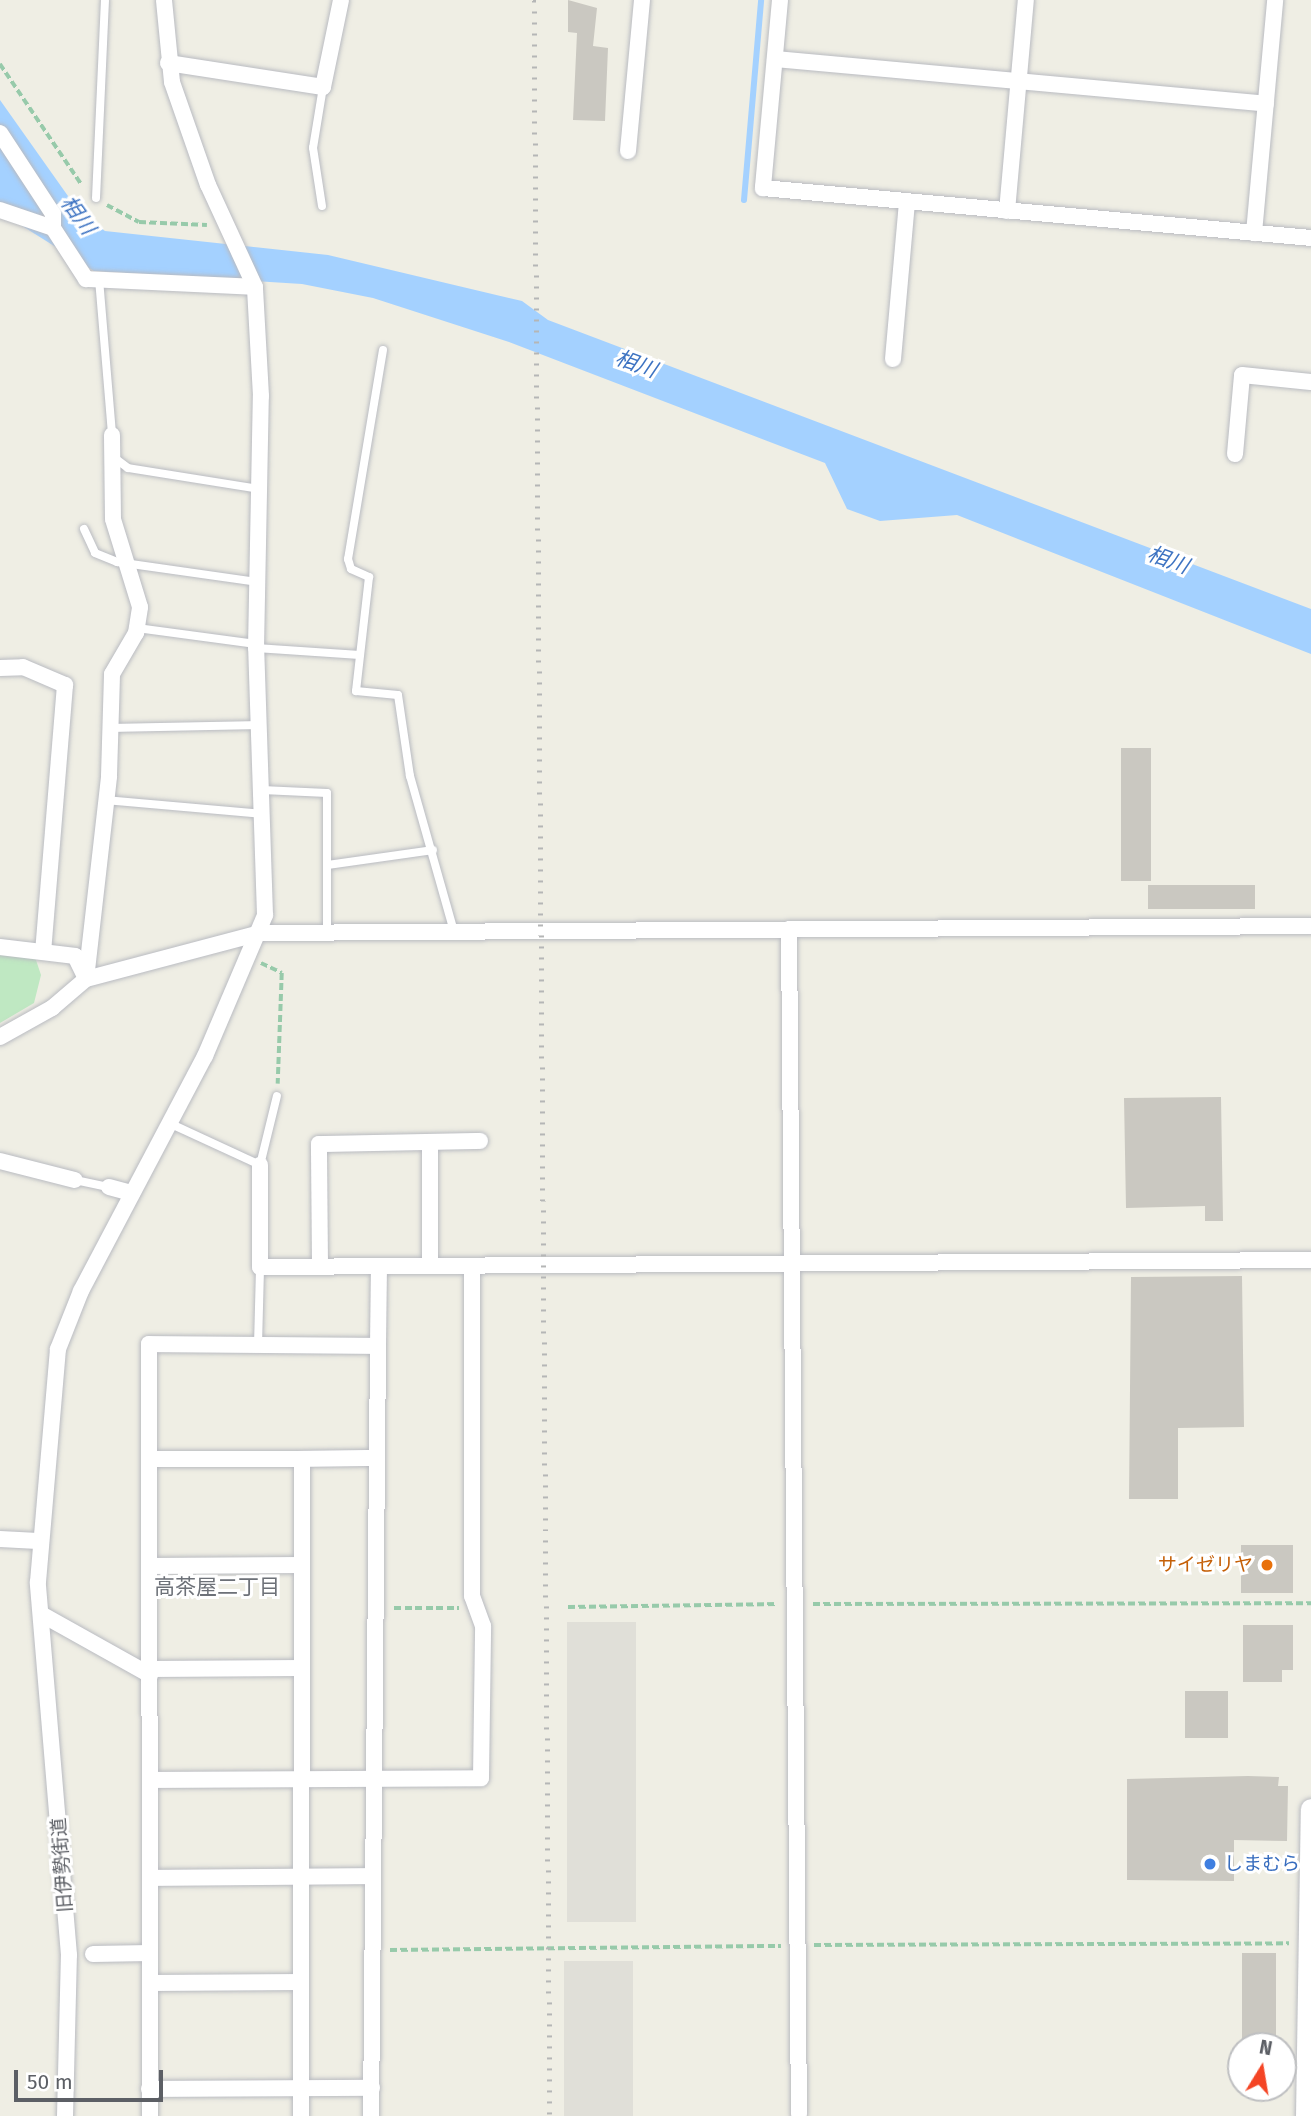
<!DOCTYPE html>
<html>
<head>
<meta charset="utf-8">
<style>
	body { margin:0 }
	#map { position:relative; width:1311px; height:2116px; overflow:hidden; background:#efeee4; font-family:"Fira Sans","Noto Sans JP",sans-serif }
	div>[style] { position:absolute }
	.industrial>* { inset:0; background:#e0dfd8; transform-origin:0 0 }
	.green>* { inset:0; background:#bfe8c2 }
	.water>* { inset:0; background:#a4d1ff }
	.stream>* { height:6px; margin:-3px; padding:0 3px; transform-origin:3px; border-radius:3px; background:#a4d1ff }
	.building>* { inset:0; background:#cac8c1; transform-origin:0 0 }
	.path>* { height:3.5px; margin-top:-1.75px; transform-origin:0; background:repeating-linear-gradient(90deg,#97caaa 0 7px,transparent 0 10.5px) }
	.roads { filter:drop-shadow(0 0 2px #b9bbc1) drop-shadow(0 0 2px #b9bbc1) }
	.service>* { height:8px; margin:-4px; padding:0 4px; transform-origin:4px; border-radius:4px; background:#fff }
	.minor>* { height:16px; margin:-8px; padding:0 8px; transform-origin:8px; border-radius:8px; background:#fff }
	.tertiary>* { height:21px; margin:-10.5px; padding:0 10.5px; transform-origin:10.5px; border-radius:10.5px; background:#fff }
	.rail>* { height:5px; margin-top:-2.5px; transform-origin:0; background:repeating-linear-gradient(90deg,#b5b6b6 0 2px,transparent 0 11px) }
	.dots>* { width:19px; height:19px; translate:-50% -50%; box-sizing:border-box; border:4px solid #fff; border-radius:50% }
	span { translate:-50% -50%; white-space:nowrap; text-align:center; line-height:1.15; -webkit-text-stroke:6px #fff; paint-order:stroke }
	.food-label { font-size:19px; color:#c56008 }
	.right { translate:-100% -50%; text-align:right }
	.shop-label { font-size:19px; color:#366cbe }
	.left { translate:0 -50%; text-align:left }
	.street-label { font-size:19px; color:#5c5f65 }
	.water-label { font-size:21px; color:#3d73c2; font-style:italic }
	.neighbourhood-label { font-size:21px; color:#6d7178 }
	.north { position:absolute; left:1227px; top:2032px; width:70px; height:70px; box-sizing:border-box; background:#fff; border:2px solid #bebfc1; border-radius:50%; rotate:11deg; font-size:19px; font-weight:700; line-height:28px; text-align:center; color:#5c5f65 }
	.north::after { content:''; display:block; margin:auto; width:24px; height:32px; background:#f44525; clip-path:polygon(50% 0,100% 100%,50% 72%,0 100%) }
	.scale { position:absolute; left:14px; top:2070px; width:149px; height:32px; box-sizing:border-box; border:4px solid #5c5f65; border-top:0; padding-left:9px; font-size:21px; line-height:24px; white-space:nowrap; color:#5c5f65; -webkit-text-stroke:5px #fff; paint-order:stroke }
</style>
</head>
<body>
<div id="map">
	<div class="industrial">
		<i style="left:567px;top:1622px;width:69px;height:300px"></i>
		<i style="left:564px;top:1961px;width:69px;height:155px"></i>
	</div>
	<div class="green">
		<i style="clip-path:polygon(0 951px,34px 954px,41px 975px,34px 1003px,0 1023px)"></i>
	</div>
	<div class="water">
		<i style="clip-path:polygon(0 100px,80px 213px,105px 231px,328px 255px,522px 301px,548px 320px,1311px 609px,1311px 654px,957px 515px,880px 521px,847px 509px,825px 463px,509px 342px,373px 298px,302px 284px,94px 271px,0 212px)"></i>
	</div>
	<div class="stream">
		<i style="left:744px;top:200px;width:201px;rotate:-85.1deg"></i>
	</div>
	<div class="building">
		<i style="clip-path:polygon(568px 0,597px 8px,593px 46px,608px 48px,605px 121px,573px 120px,577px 33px,568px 32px)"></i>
		<i style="left:1151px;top:748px;width:133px;height:30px;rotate:90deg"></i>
		<i style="left:1255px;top:885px;width:24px;height:107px;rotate:90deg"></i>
		<i style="clip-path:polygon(1221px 1097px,1223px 1221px,1205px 1221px,1205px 1206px,1126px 1208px,1124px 1098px)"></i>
		<i style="clip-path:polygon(1242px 1276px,1244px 1427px,1178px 1428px,1178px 1499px,1129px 1499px,1131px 1277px)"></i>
		<i style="left:1241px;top:1545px;width:52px;height:48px"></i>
		<i style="clip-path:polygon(1243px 1625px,1293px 1625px,1293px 1670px,1282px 1670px,1282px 1682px,1243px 1682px)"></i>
		<i style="left:1185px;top:1691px;width:43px;height:47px"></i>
		<i style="clip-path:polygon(1248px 1776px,1279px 1777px,1278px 1786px,1288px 1786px,1287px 1841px,1234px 1840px,1234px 1881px,1127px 1880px,1127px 1779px)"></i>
		<i style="left:1242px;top:1953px;width:34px;height:93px"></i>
	</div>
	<div class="path">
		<i style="left:0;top:64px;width:146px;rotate:55.9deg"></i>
		<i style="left:107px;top:205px;width:36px;rotate:28deg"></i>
		<i style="left:139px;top:222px;width:68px;rotate:2.5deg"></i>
		<i style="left:261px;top:963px;width:23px;rotate:25deg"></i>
		<i style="left:282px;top:973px;width:111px;rotate:92.1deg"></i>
		<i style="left:813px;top:1604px;width:498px;rotate:-0.1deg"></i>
		<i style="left:568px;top:1607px;width:209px;rotate:-0.8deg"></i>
		<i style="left:394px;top:1608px;width:65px"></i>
		<i style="left:814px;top:1945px;width:475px;rotate:-0.2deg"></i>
		<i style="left:390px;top:1950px;width:391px;rotate:-0.6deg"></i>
	</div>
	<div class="roads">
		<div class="service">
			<i style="left:96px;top:198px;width:198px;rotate:-87.4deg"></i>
			<i style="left:322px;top:206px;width:59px;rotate:-98.8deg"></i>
			<i style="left:313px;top:148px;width:62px;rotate:-80.7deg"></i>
			<i style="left:99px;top:279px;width:157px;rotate:85.2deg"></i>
			<i style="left:383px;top:350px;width:212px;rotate:99.5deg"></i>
			<i style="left:348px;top:559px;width:10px;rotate:73deg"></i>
			<i style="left:351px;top:569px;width:20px;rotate:24deg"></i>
			<i style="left:369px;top:577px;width:115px;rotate:96.5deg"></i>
			<i style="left:356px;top:691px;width:42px;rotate:5.4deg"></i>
			<i style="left:398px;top:695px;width:82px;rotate:81.6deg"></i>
			<i style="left:410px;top:776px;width:158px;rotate:74.2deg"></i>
			<i style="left:116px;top:459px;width:15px;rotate:37deg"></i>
			<i style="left:128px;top:468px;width:133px;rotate:9.1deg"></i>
			<i style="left:84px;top:529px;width:26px;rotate:65deg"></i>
			<i style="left:95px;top:553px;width:24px;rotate:22deg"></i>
			<i style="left:117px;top:562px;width:141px;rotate:8.1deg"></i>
			<i style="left:137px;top:628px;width:120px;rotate:7.7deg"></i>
			<i style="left:256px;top:648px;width:104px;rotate:3.9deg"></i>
			<i style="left:113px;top:728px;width:144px;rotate:-1.2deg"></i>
			<i style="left:262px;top:790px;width:65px;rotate:2.6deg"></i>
			<i style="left:327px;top:793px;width:137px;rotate:90deg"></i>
			<i style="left:106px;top:800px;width:157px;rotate:5.1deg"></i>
			<i style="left:328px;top:865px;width:106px;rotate:-8.1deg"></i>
			<i style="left:169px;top:1123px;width:100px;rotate:24.8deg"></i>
			<i style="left:260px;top:1165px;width:71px;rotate:-76.2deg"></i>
			<i style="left:75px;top:1180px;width:35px;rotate:12deg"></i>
			<i style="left:258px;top:1345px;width:78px;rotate:-88.5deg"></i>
		</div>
		<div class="minor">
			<i style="left:780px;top:0;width:189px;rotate:95.2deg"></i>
			<i style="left:763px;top:188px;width:550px;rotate:5.21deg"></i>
			<i style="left:775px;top:59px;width:493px;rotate:5.2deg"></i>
			<i style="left:168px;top:63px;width:157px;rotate:8.8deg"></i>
			<i style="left:323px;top:87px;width:89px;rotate:-78.3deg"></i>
			<i style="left:0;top:133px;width:97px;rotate:56.8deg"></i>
			<i style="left:53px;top:214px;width:14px;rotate:90deg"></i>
			<i style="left:628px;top:151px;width:152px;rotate:-84.7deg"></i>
			<i style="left:0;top:210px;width:56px;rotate:18.8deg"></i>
			<i style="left:53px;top:228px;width:61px;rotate:57.1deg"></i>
			<i style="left:86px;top:279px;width:169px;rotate:2.7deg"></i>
			<i style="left:1007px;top:211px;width:212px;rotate:-84.9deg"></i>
			<i style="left:1254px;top:233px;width:234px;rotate:-84.8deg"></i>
			<i style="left:893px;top:359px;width:158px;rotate:-84.9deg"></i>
			<i style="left:1235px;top:454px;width:79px;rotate:-84.9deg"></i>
			<i style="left:1242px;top:375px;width:69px;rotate:5.8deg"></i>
			<i style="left:0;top:668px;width:23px;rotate:-2deg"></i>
			<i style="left:23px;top:667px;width:46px;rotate:23.2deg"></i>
			<i style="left:65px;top:685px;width:266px;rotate:94.7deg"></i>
			<i style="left:789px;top:929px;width:1185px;rotate:89.52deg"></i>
			<i style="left:0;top:947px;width:76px;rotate:6.8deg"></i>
			<i style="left:75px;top:956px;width:25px;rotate:64deg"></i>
			<i style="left:86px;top:979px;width:204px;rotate:-83.5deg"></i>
			<i style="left:109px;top:776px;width:102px;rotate:-88.3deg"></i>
			<i style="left:112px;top:674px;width:48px;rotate:-59.7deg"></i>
			<i style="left:136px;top:633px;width:26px;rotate:-81deg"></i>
			<i style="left:140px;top:607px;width:92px;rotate:-107.1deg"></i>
			<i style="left:113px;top:519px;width:84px;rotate:-90.7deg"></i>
			<i style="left:0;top:1037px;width:60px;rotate:-29.1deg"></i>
			<i style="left:52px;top:1008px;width:45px;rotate:-40.5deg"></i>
			<i style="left:86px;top:979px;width:180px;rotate:-14.8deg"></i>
			<i style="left:260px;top:933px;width:1051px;rotate:-0.38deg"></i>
			<i style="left:0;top:1161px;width:77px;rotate:14.2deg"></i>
			<i style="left:260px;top:1165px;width:102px;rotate:90deg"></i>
			<i style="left:260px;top:1267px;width:1051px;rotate:-0.38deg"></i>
			<i style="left:109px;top:1187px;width:24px;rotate:15deg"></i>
			<i style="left:430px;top:1265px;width:123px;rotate:-90deg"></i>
			<i style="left:320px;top:1266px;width:122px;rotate:-90.5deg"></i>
			<i style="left:319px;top:1144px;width:161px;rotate:-1.1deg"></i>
			<i style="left:378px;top:1346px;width:79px;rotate:-89.3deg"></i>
			<i style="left:149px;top:1459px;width:153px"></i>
			<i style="left:0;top:1539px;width:38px;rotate:3deg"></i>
			<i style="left:150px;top:1566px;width:150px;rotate:-0.4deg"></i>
			<i style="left:41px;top:1614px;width:125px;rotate:29.2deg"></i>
			<i style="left:150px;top:1669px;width:151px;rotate:-0.4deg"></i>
			<i style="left:151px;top:1780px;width:330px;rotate:-0.3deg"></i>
			<i style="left:481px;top:1778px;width:152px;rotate:-89.2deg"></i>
			<i style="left:483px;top:1626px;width:32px;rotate:-110deg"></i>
			<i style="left:472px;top:1596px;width:326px;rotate:-90deg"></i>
			<i style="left:150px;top:1878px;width:223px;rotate:-0.5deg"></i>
			<i style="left:93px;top:1954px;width:57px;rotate:-1deg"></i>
			<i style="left:150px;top:1983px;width:151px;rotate:-0.4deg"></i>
			<i style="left:149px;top:2089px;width:223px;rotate:-0.3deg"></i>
			<i style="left:65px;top:2116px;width:161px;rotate:-88.6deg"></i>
			<i style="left:69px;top:1955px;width:374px;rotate:-94.8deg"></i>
			<i style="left:38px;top:1582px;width:234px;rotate:-85.1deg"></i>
			<i style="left:58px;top:1349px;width:62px;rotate:-68.4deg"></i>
			<i style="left:81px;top:1291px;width:266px;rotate:-62.2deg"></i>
			<i style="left:205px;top:1056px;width:153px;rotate:-66.9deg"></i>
			<i style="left:265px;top:915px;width:267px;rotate:-91.9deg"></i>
			<i style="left:256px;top:648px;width:252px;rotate:-88.9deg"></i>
			<i style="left:261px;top:396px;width:109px;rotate:-93.2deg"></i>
			<i style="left:255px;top:287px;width:112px;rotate:-114.7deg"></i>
			<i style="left:208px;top:185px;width:109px;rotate:-109.3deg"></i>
			<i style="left:172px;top:82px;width:82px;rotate:-95.6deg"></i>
			<i style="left:150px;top:2116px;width:772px;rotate:-90.07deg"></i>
			<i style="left:149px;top:1344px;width:229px;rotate:0.5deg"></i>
			<i style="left:378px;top:1346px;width:770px;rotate:90.52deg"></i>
			<i style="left:301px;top:2116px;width:657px;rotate:-89.91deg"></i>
			<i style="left:302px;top:1459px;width:75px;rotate:-0.8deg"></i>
		</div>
		<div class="tertiary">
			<i style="left:1306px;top:2116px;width:307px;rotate:-89.1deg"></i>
		</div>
	</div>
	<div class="rail">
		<i style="left:534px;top:0;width:2116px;rotate:89.57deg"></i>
	</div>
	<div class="dots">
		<i style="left:1267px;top:1565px;background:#e8710a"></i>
		<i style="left:1210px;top:1864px;background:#3f7fe0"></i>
	</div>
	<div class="food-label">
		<span class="right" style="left:1253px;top:1565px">サイゼリヤ</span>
	</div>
	<div class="shop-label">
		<span class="left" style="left:1224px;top:1864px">しまむら</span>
	</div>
	<div class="street-label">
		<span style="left:62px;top:1865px;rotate:-94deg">旧伊勢街道</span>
	</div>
	<div class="water-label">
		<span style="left:78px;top:215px;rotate:54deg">相川</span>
		<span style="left:636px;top:364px;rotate:20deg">相川</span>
		<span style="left:1168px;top:560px;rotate:20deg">相川</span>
	</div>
	<div class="neighbourhood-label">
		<span style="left:217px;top:1587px">高茶屋二丁目</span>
	</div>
	<div class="north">N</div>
	<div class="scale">50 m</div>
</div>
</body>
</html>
